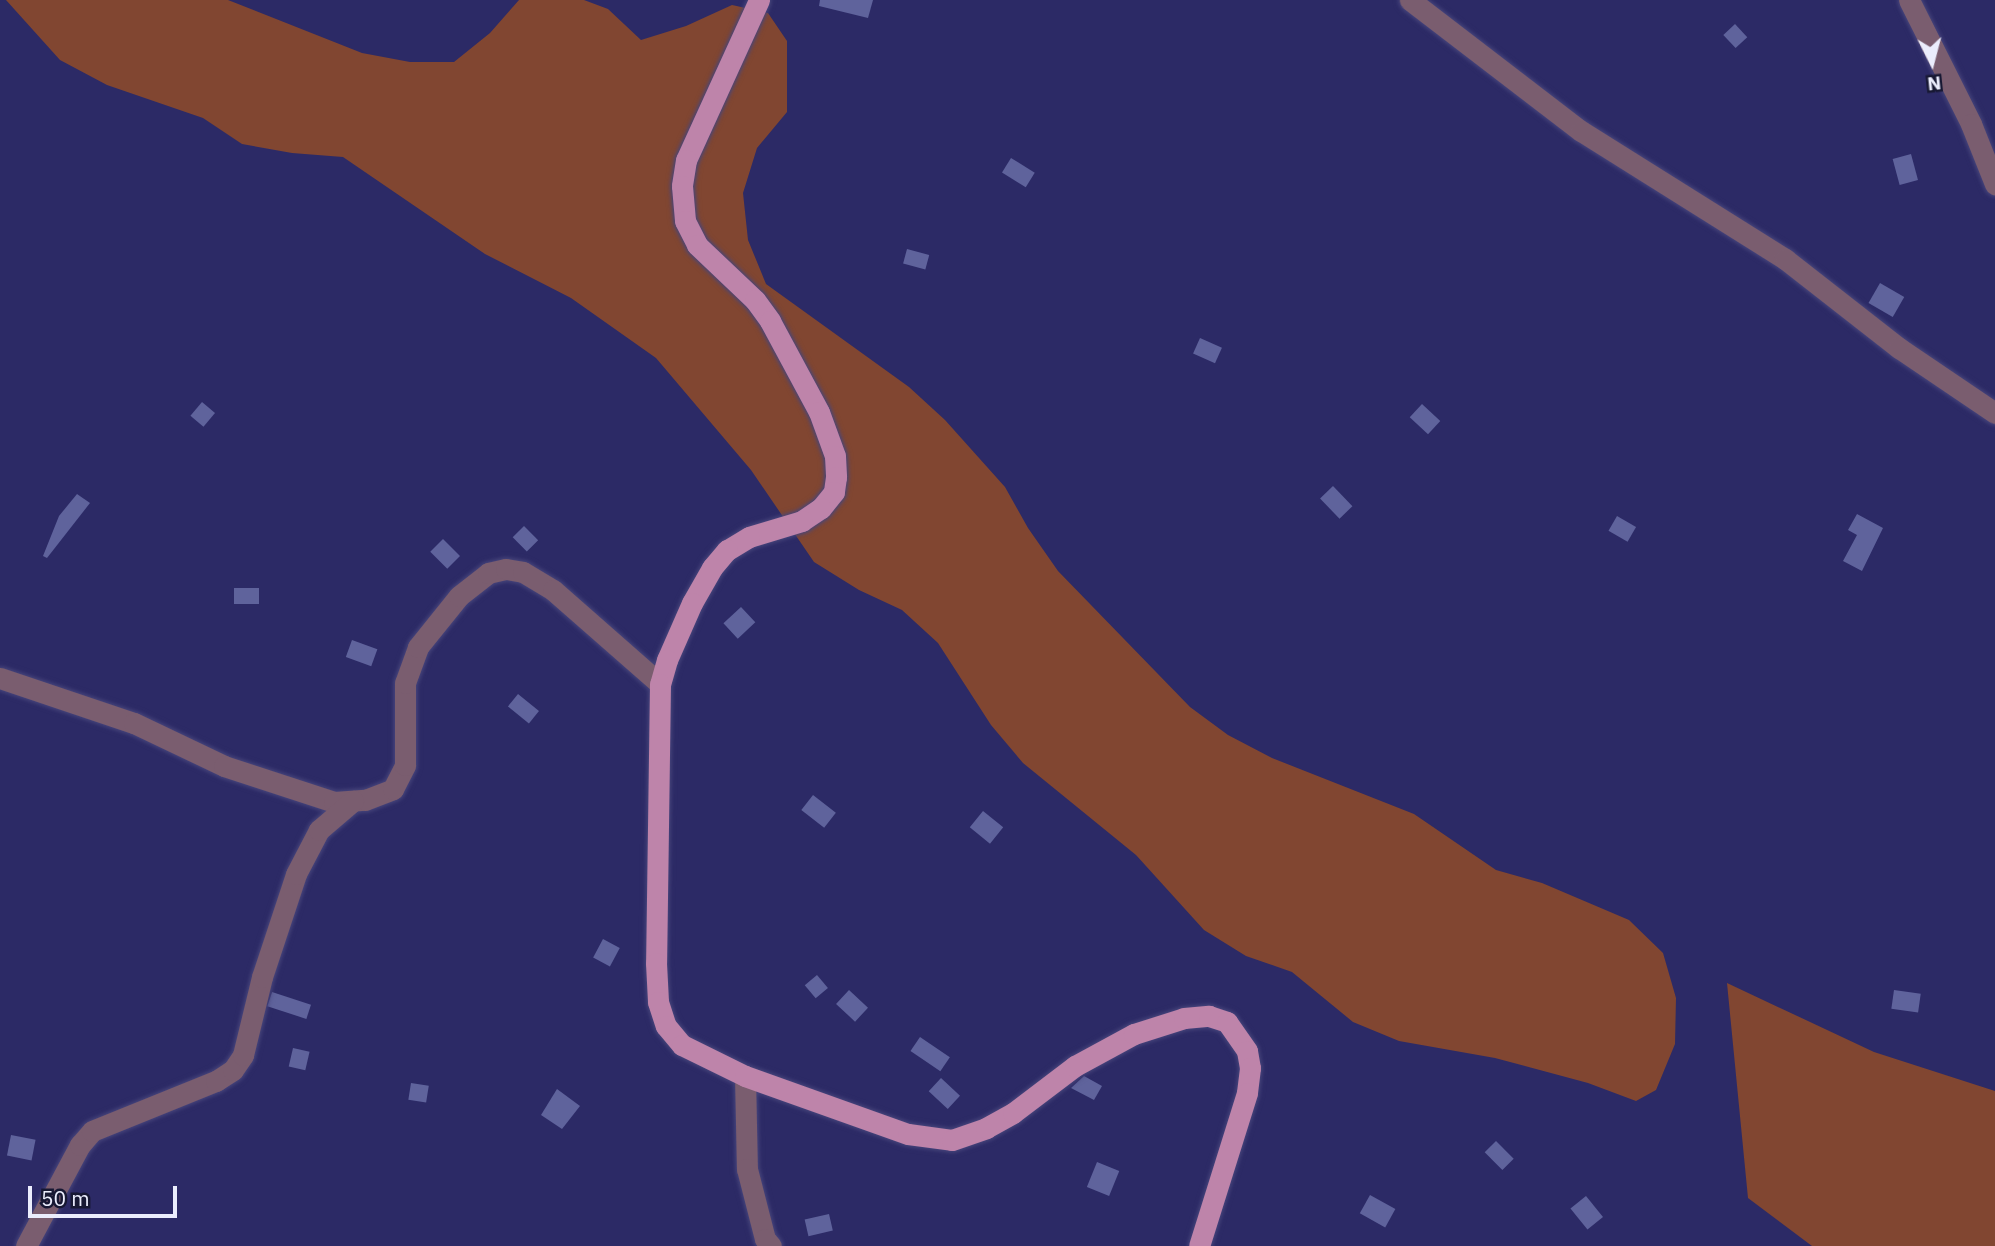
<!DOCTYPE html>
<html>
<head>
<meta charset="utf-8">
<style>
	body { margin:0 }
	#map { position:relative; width:1995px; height:1246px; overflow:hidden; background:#2c2a66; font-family:"IBM Plex Sans",sans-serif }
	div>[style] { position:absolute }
	.green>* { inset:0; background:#814631 }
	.building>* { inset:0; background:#5f639c; transform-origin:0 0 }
	.roads { filter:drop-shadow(0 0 2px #47457b) drop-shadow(0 0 2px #47457b) }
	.minor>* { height:21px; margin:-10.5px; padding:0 10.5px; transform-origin:10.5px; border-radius:10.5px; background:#7a5d6f }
	.major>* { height:21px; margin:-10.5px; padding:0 10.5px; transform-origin:10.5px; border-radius:10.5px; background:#be84aa }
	span { translate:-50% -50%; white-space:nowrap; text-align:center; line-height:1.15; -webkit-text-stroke:7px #171833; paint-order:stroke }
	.north { position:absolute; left:1897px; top:28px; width:70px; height:70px; -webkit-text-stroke:5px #171833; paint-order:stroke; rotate:174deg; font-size:19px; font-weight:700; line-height:28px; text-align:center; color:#ebedfd }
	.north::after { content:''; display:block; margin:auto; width:24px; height:32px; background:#ebedfd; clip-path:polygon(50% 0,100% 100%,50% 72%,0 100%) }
	.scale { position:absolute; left:28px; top:1186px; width:149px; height:32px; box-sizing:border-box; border:4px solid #ebedfd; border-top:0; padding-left:9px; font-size:21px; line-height:24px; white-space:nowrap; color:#ebedfd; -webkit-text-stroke:5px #171833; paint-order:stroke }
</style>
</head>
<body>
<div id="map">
	<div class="green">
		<i style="clip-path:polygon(6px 0,228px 0,362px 53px,410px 62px,454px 62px,490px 33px,519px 0,584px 0,608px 9px,641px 40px,686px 26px,732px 5px,768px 13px,787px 41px,787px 112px,757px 148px,743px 193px,748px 240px,766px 284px,909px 387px,945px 420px,1005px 487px,1028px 528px,1058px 571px,1190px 707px,1228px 735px,1272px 758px,1414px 814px,1496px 870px,1542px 883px,1629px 920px,1663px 953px,1676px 998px,1675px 1044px,1656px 1090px,1636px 1101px,1588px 1083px,1495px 1058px,1399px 1041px,1353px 1022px,1292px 972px,1246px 956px,1204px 930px,1136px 855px,1023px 763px,991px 725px,938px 643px,902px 610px,859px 590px,814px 562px,751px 470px,656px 358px,571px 298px,485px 254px,343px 157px,292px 153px,242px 144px,203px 118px,107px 85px,60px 60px)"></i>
		<i style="clip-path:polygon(1727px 983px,1874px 1052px,1995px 1091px,1995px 1246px,1812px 1246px,1748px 1198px)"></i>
	</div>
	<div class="building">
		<i style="clip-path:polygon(820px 0,873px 0,868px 18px,819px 6px)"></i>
		<i style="left:1735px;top:24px;width:18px;height:16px;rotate:47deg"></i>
		<i style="left:1911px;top:154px;width:27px;height:19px;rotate:75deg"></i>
		<i style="left:1011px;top:158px;width:28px;height:17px;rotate:32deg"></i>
		<i style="left:907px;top:249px;width:23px;height:15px;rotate:15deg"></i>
		<i style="left:1880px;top:283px;width:28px;height:23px;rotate:30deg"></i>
		<i style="left:1200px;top:338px;width:24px;height:17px;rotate:24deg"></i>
		<i style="left:202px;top:402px;width:17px;height:18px;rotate:40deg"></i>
		<i style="left:1422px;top:404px;width:25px;height:18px;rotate:43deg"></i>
		<i style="left:1333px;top:486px;width:28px;height:18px;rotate:46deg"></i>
		<i style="clip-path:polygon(77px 494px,90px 503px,47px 558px,43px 556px,59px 516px)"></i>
		<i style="clip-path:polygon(1857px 514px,1883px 528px,1862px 571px,1843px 561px,1857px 535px,1848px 530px)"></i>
		<i style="left:1617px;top:516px;width:22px;height:17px;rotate:30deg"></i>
		<i style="left:524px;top:526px;width:20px;height:16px;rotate:45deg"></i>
		<i style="left:443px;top:539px;width:24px;height:18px;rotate:45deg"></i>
		<i style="left:234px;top:588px;width:25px;height:16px"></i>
		<i style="left:741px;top:607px;width:21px;height:24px;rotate:47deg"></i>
		<i style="left:352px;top:640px;width:27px;height:18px;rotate:20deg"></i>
		<i style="left:518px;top:694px;width:27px;height:16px;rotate:39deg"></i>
		<i style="left:813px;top:795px;width:29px;height:19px;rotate:38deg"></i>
		<i style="left:983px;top:811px;width:26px;height:21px;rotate:39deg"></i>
		<i style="left:603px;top:939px;width:19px;height:21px;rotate:28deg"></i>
		<i style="left:817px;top:975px;width:17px;height:16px;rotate:50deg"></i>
		<i style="left:849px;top:990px;width:26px;height:19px;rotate:43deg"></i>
		<i style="left:1894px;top:990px;width:27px;height:19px;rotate:8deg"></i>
		<i style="left:272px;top:992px;width:41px;height:15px;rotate:18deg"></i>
		<i style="left:920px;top:1037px;width:36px;height:17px;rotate:34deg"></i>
		<i style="left:293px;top:1048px;width:17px;height:19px;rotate:13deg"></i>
		<i style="clip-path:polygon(1084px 1076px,1102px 1086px,1094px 1100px,1071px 1088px)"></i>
		<i style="left:941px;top:1078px;width:26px;height:18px;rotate:43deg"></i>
		<i style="left:411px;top:1083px;width:18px;height:17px;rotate:9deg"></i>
		<i style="clip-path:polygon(557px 1089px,580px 1106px,562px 1129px,541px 1115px)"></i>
		<i style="left:11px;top:1135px;width:25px;height:21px;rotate:11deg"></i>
		<i style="left:1496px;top:1141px;width:25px;height:16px;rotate:45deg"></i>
		<i style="left:1097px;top:1162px;width:24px;height:27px;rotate:22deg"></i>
		<i style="left:1370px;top:1195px;width:29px;height:21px;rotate:29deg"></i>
		<i style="left:1586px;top:1196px;width:27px;height:20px;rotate:51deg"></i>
		<i style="left:829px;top:1214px;width:17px;height:25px;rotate:77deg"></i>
	</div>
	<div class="roads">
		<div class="minor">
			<i style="left:1410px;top:0;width:215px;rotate:37.5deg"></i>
			<i style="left:1581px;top:131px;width:241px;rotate:32.1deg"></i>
			<i style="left:1785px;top:259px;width:145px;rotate:38deg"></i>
			<i style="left:1899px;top:348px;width:116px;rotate:34.1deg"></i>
			<i style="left:1909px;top:0;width:139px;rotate:63.4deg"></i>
			<i style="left:1971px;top:124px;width:65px;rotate:68.2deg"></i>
			<i style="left:0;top:678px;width:141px;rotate:18.6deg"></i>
			<i style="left:134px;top:723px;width:100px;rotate:25.5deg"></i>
			<i style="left:224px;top:766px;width:116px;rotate:18.1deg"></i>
			<i style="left:334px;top:802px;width:31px;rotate:-4deg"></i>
			<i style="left:365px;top:800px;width:30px;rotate:-21deg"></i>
			<i style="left:393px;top:789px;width:27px;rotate:-63deg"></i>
			<i style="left:405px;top:765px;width:82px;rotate:-90deg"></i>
			<i style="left:405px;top:683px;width:38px;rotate:-70deg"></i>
			<i style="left:418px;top:647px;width:65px;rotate:-51.2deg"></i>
			<i style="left:459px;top:596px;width:37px;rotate:-38deg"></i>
			<i style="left:488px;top:573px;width:18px;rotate:-13deg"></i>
			<i style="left:506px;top:569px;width:17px;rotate:10deg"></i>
			<i style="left:523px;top:572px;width:35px;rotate:31deg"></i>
			<i style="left:553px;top:590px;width:142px;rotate:41.3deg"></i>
			<i style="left:745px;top:1076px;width:93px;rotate:88.8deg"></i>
			<i style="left:747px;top:1169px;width:72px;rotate:75.6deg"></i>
			<i style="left:765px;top:1239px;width:9px;rotate:49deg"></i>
			<i style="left:26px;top:1246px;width:115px;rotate:-61.9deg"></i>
			<i style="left:80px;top:1145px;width:18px;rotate:-49deg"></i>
			<i style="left:92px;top:1131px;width:134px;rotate:-22deg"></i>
			<i style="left:216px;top:1081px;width:20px;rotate:-33deg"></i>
			<i style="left:233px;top:1070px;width:18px;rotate:-56deg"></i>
			<i style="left:243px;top:1055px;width:80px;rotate:-76.3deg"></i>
			<i style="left:262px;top:977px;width:108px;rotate:-71.7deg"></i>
			<i style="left:296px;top:874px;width:50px;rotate:-62.4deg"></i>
			<i style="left:319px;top:830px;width:45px;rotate:-40.5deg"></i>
		</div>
		<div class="major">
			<i style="left:759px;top:0;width:176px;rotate:114.5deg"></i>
			<i style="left:686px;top:160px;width:26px;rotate:99deg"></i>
			<i style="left:682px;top:186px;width:35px;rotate:85deg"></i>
			<i style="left:685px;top:221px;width:27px;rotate:63deg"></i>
			<i style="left:697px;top:245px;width:80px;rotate:43.5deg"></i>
			<i style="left:755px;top:300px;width:26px;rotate:54deg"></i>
			<i style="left:770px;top:321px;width:103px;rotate:61.7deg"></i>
			<i style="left:819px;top:412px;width:47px;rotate:70deg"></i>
			<i style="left:835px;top:456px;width:21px;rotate:87deg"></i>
			<i style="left:836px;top:477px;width:15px;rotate:98deg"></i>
			<i style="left:834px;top:492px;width:21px;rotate:129deg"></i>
			<i style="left:821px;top:508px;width:23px;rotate:146deg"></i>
			<i style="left:802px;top:521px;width:55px;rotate:163.2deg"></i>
			<i style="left:749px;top:537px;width:26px;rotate:149deg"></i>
			<i style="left:727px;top:550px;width:23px;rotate:130deg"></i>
			<i style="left:712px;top:568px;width:40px;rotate:119.7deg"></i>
			<i style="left:692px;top:603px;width:62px;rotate:113.7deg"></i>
			<i style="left:667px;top:660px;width:25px;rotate:106deg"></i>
			<i style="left:660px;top:684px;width:279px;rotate:90.8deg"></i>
			<i style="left:656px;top:963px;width:39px;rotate:87deg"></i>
			<i style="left:658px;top:1002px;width:25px;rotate:72deg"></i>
			<i style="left:666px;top:1026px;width:25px;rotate:50deg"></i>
			<i style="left:682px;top:1045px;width:70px;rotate:26.2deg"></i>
			<i style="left:745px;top:1076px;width:173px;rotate:19.6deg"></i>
			<i style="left:908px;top:1134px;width:44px;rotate:7.8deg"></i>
			<i style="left:952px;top:1140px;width:36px;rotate:-19deg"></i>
			<i style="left:986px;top:1128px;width:31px;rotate:-29deg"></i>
			<i style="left:1013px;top:1113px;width:78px;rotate:-37.2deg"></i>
			<i style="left:1075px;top:1066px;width:67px;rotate:-28.5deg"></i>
			<i style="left:1134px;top:1034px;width:52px;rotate:-17.7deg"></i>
			<i style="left:1184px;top:1018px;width:25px;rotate:-5deg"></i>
			<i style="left:1209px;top:1016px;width:19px;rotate:18deg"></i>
			<i style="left:1227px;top:1022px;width:35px;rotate:55deg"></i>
			<i style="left:1247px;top:1051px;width:17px;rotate:80deg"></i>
			<i style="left:1250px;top:1068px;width:25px;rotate:97deg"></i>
			<i style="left:1247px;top:1093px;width:160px;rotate:107.4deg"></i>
		</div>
	</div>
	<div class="north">N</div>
	<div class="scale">50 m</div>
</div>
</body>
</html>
